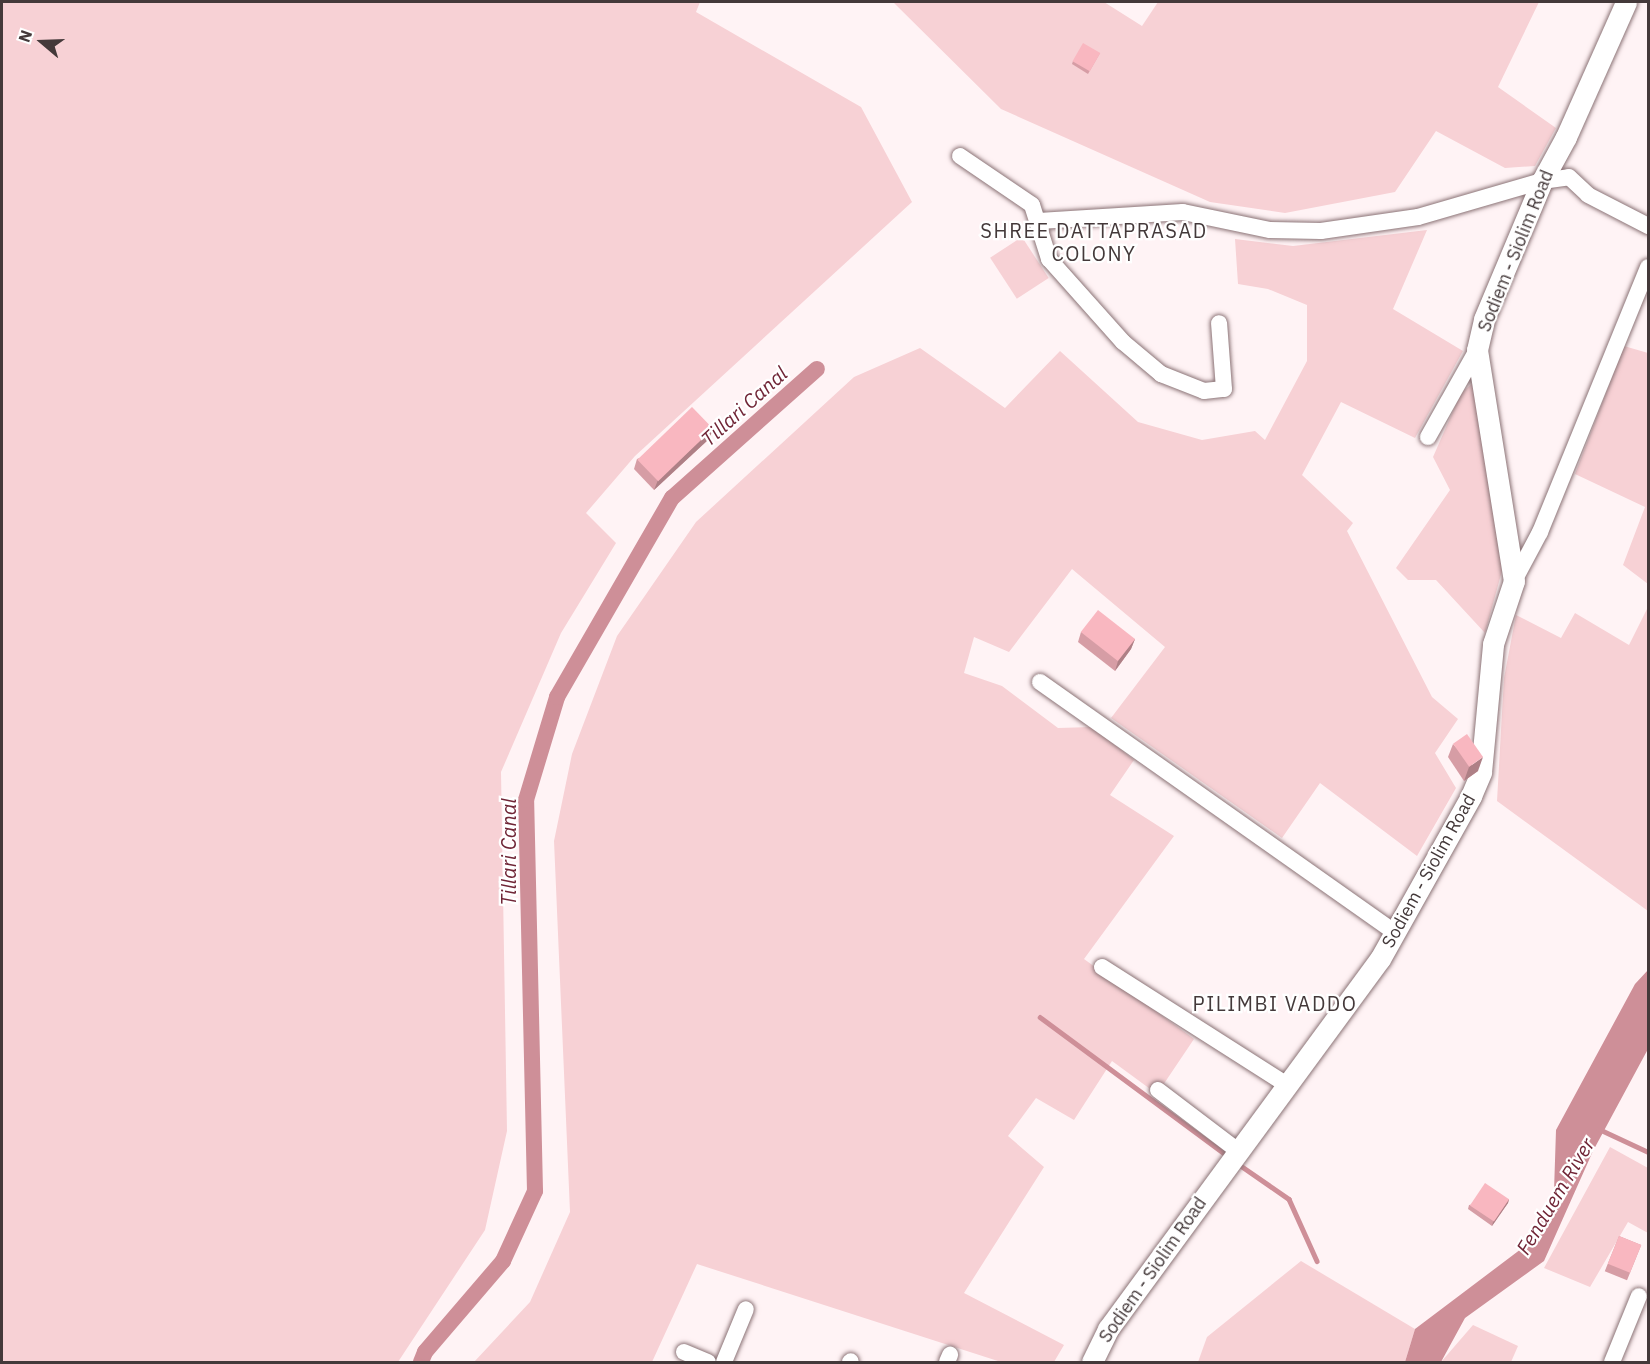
<!DOCTYPE html>
<html>
<head>
<meta charset="utf-8">
<style>
	body { margin:0 }
	#map { position:relative; width:1650px; height:1364px; overflow:hidden; background:#fff3f5; font-family:"IBM Plex Sans",sans-serif }
	div>[style] { position:absolute }
	.green>* { inset:0; background:#f7d1d5; transform-origin:0 0 }
	.water>* { inset:0; background:#ce8f98 }
	.stream>* { height:4.5px; margin:-2.25px; padding:0 2.25px; transform-origin:2.25px; border-radius:2.25px; background:#ce8f98 }
	.canal>* { height:16px; margin:-8px; padding:0 8px; transform-origin:8px; border-radius:8px; background:#ce8f98 }
	.roads { filter:drop-shadow(0 0 2px #8b7376) drop-shadow(0 0 2px #8b7376) }
	.minor>* { height:16px; margin:-8px; padding:0 8px; transform-origin:8px; border-radius:8px; background:#fff }
	.major>* { height:21px; margin:-10.5px; padding:0 10.5px; transform-origin:10.5px; border-radius:10.5px; background:#fff }
	.wall>* { inset:0; background:#d69da5; transform-origin:0 0 }
	.shaded-wall>* { inset:0; background:#ae8086 }
	.building>* { inset:0; background:#f9b7c0; transform-origin:0 0 }
	span { translate:-50% -50%; white-space:nowrap; text-align:center; line-height:1.15; -webkit-text-stroke:4.5px #fff; paint-order:stroke }
	.street-label { font-size:18px; color:#44393a }
	.neighbourhood-label { font-size:20px; color:#44393a; letter-spacing:1.5px }
	.water-label { font-size:20px; color:#702536; font-style:italic }
	.frame { position:absolute; inset:0; border:3px solid #44393a; pointer-events:none }
	.north { position:absolute; left:12px; top:12px; width:60px; height:60px; -webkit-text-stroke:4px #fff; paint-order:stroke; rotate:289deg; font-size:16px; font-weight:700; line-height:24px; text-align:center; color:#44393a }
	.north::after { content:''; display:block; margin:auto; width:21px; height:27px; background:#44393a; clip-path:polygon(50% 0,100% 100%,50% 72%,0 100%) }
</style>
</head>
<body>
<div id="map">
	<div class="green">
		<i style="clip-path:polygon(2px 2px,700px 2px,696px 12px,861px 107px,912px 202px,635px 456px,586px 513px,616px 543px,561px 633px,501px 772px,507px 1131px,485px 1230px,398px 1362px,2px 1362px)"></i>
		<i style="clip-path:polygon(893px 2px,1104px 2px,1142px 26px,1158px 2px,1539px 2px,1498px 87px,1556px 128px,1535px 166px,1505px 168px,1436px 131px,1395px 192px,1285px 213px,1210px 202px,1001px 109px)"></i>
		<i style="clip-path:polygon(1427px 230px,1393px 309px,1463px 351px,1415px 438px,1341px 402px,1302px 475px,1353px 523px,1347px 531px,1432px 697px,1458px 719px,1435px 753px,1456px 788px,1417px 856px,1320px 783px,1282px 838px,1111px 718px,1165px 647px,1072px 569px,1009px 652px,974px 637px,964px 673px,1002px 686px,1058px 728px,1092px 727px,1134px 760px,1110px 795px,1174px 836px,1084px 959px,1194px 1039px,1157px 1094px,1112px 1061px,1074px 1120px,1036px 1098px,1008px 1136px,1044px 1167px,964px 1293px,1064px 1345px,1054px 1362px,1001px 1362px,697px 1264px,652px 1362px,474px 1362px,530px 1302px,570px 1212px,554px 841px,572px 754px,617px 636px,696px 522px,854px 377px,920px 348px,1005px 408px,1060px 351px,1138px 422px,1202px 440px,1255px 431px,1265px 440px,1307px 361px,1307px 305px,1268px 289px,1238px 284px,1235px 239px,1293px 246px)"></i>
		<i style="left:1022px;top:237px;width:49px;height:38px;rotate:57deg"></i>
		<i style="clip-path:polygon(1624px 346px,1648px 353px,1648px 584px,1623px 565px,1645px 507px,1575px 474px)"></i>
		<i style="clip-path:polygon(1473px 383px,1502px 571px,1485px 633px,1436px 580px,1408px 580px,1396px 568px,1450px 490px,1433px 457px,1461px 393px)"></i>
		<i style="clip-path:polygon(1648px 607px,1648px 911px,1497px 801px,1504px 678px,1516px 615px,1561px 638px,1575px 613px,1629px 645px)"></i>
		<i style="clip-path:polygon(1610px 1147px,1648px 1168px,1648px 1233px,1628px 1222px,1590px 1287px,1544px 1268px)"></i>
		<i style="clip-path:polygon(1301px 1261px,1415px 1329px,1405px 1362px,1198px 1362px,1207px 1337px)"></i>
		<i style="clip-path:polygon(1473px 1325px,1518px 1346px,1511px 1362px,1441px 1362px)"></i>
	</div>
	<div class="water">
		<i style="clip-path:polygon(1648px 970px,1648px 1049px,1593px 1151px,1544px 1261px,1465px 1318px,1441px 1362px,1405px 1362px,1415px 1329px,1529px 1243px,1554px 1191px,1556px 1130px,1635px 984px)"></i>
	</div>
	<div class="stream">
		<i style="left:1040px;top:1017px;width:234px;rotate:36.5deg"></i>
		<i style="left:1599px;top:1129px;width:54px;rotate:25.1deg"></i>
		<i style="left:1237px;top:1163px;width:63px;rotate:34.7deg"></i>
		<i style="left:1289px;top:1199px;width:68px;rotate:65.7deg"></i>
	</div>
	<div class="canal">
		<i style="left:421px;top:1362px;width:11px;rotate:-68deg"></i>
		<i style="left:425px;top:1352px;width:120px;rotate:-49.4deg"></i>
		<i style="left:503px;top:1261px;width:77px;rotate:-65.4deg"></i>
		<i style="left:535px;top:1191px;width:391px;rotate:-91.3deg"></i>
		<i style="left:526px;top:800px;width:108px;rotate:-73.2deg"></i>
		<i style="left:557px;top:697px;width:230px;rotate:-60deg"></i>
		<i style="left:672px;top:498px;width:194px;rotate:-41.7deg"></i>
	</div>
	<div class="roads">
		<div class="minor">
			<i style="left:960px;top:156px;width:87px;rotate:34.2deg"></i>
			<i style="left:1032px;top:205px;width:57px;rotate:72.5deg"></i>
			<i style="left:1049px;top:259px;width:111px;rotate:48.3deg"></i>
			<i style="left:1123px;top:342px;width:50px;rotate:40.1deg"></i>
			<i style="left:1161px;top:374px;width:46px;rotate:21.6deg"></i>
			<i style="left:1204px;top:391px;width:20px;rotate:-6deg"></i>
			<i style="left:1224px;top:389px;width:66px;rotate:-94.3deg"></i>
			<i style="left:1039px;top:221px;width:144px;rotate:-3.6deg"></i>
			<i style="left:1183px;top:212px;width:89px;rotate:11.7deg"></i>
			<i style="left:1270px;top:230px;width:51px;rotate:1.1deg"></i>
			<i style="left:1321px;top:231px;width:98px;rotate:-8.2deg"></i>
			<i style="left:1418px;top:217px;width:129px;rotate:-16.2deg"></i>
			<i style="left:1542px;top:181px;width:27px;rotate:-8deg"></i>
			<i style="left:1569px;top:177px;width:26px;rotate:43deg"></i>
			<i style="left:1588px;top:195px;width:68px;rotate:27.3deg"></i>
			<i style="left:1428px;top:437px;width:100px;rotate:-60.6deg"></i>
			<i style="left:1514px;top:581px;width:55px;rotate:-62deg"></i>
			<i style="left:1540px;top:532px;width:286px;rotate:-67.8deg"></i>
			<i style="left:1040px;top:682px;width:433px;rotate:35.2deg"></i>
			<i style="left:1102px;top:967px;width:219px;rotate:32.5deg"></i>
			<i style="left:1158px;top:1090px;width:101px;rotate:37.3deg"></i>
			<i style="left:684px;top:1352px;width:26px;rotate:23deg"></i>
			<i style="left:724px;top:1362px;width:57px;rotate:-67.5deg"></i>
			<i style="left:850px;top:1362px;width:1px;rotate:-45deg"></i>
			<i style="left:947px;top:1362px;width:8px;rotate:-67deg"></i>
			<i style="left:1612px;top:1362px;width:71px;rotate:-67.8deg"></i>
		</div>
		<div class="major">
			<i style="left:1092px;top:1362px;width:37px;rotate:-64deg"></i>
			<i style="left:1108px;top:1329px;width:459px;rotate:-53.7deg"></i>
			<i style="left:1380px;top:959px;width:187px;rotate:-60.8deg"></i>
			<i style="left:1471px;top:796px;width:26px;rotate:-67deg"></i>
			<i style="left:1481px;top:772px;width:129px;rotate:-84.6deg"></i>
			<i style="left:1493px;top:644px;width:66px;rotate:-71.6deg"></i>
			<i style="left:1514px;top:581px;width:234px;rotate:-99.1deg"></i>
			<i style="left:1477px;top:350px;width:32px;rotate:-77deg"></i>
			<i style="left:1484px;top:319px;width:150px;rotate:-67.2deg"></i>
			<i style="left:1542px;top:181px;width:50px;rotate:-61.4deg"></i>
			<i style="left:1566px;top:137px;width:148px;rotate:-66deg"></i>
		</div>
	</div>
	<div class="wall">
		<i style="clip-path:polygon(1100px 53px,1088px 74px,1072px 64px,1073px 61px)"></i>
		<i style="clip-path:polygon(713px 429px,709px 439px,654px 490px,634px 469px,637px 459px)"></i>
		<i style="clip-path:polygon(1081px 632px,1135px 639px,1131px 649px,1115px 671px,1078px 642px)"></i>
		<i style="clip-path:polygon(1453px 744px,1478px 771px,1464px 781px,1448px 757px)"></i>
		<i style="clip-path:polygon(1509px 1199px,1508px 1203px,1492px 1226px,1468px 1209px,1469px 1205px)"></i>
		<i style="left:1619px;top:1236px;width:24px;height:38px;rotate:22deg"></i>
	</div>
	<div class="shaded-wall">
		<i style="clip-path:polygon(713px 429px,709px 439px,654px 490px,658px 480px)"></i>
		<i style="clip-path:polygon(1135px 639px,1131px 649px,1115px 671px,1118px 661px)"></i>
		<i style="clip-path:polygon(1483px 757px,1478px 771px,1464px 781px,1469px 767px)"></i>
		<i style="clip-path:polygon(1509px 1199px,1508px 1203px,1492px 1226px,1493px 1222px)"></i>
	</div>
	<div class="building">
		<i style="left:1083px;top:43px;width:20px;height:21px;rotate:30deg"></i>
		<i style="left:692px;top:407px;width:30px;height:76px;rotate:46deg"></i>
		<i style="left:1098px;top:610px;width:47px;height:28px;rotate:38deg"></i>
		<i style="left:1467px;top:734px;width:28px;height:17px;rotate:55deg"></i>
		<i style="left:1485px;top:1183px;width:29px;height:27px;rotate:34deg"></i>
		<i style="left:1619px;top:1236px;width:24px;height:30px;rotate:22deg"></i>
	</div>
	<div class="street-label">
		<span style="left:1516px;top:251px;rotate:-68deg">Sodiem - Siolim Road</span>
		<span style="left:1429px;top:871px;rotate:-61deg">Sodiem - Siolim Road</span>
		<span style="left:1153px;top:1270px;rotate:-55deg">Sodiem - Siolim Road</span>
	</div>
	<div class="neighbourhood-label">
		<span style="left:1094px;top:242px">SHREE DATTAPRASAD<br>COLONY</span>
		<span style="left:1275px;top:1003px">PILIMBI VADDO</span>
	</div>
	<div class="water-label">
		<span style="left:744px;top:406px;rotate:-42deg">Tillari Canal</span>
		<span style="left:508px;top:852px;rotate:-90deg">Tillari Canal</span>
		<span style="left:1555px;top:1196px;rotate:-59deg">Fenduem River</span>
	</div>
	<div class="frame"></div>
	<div class="north">N</div>
</div>
</body>
</html>
